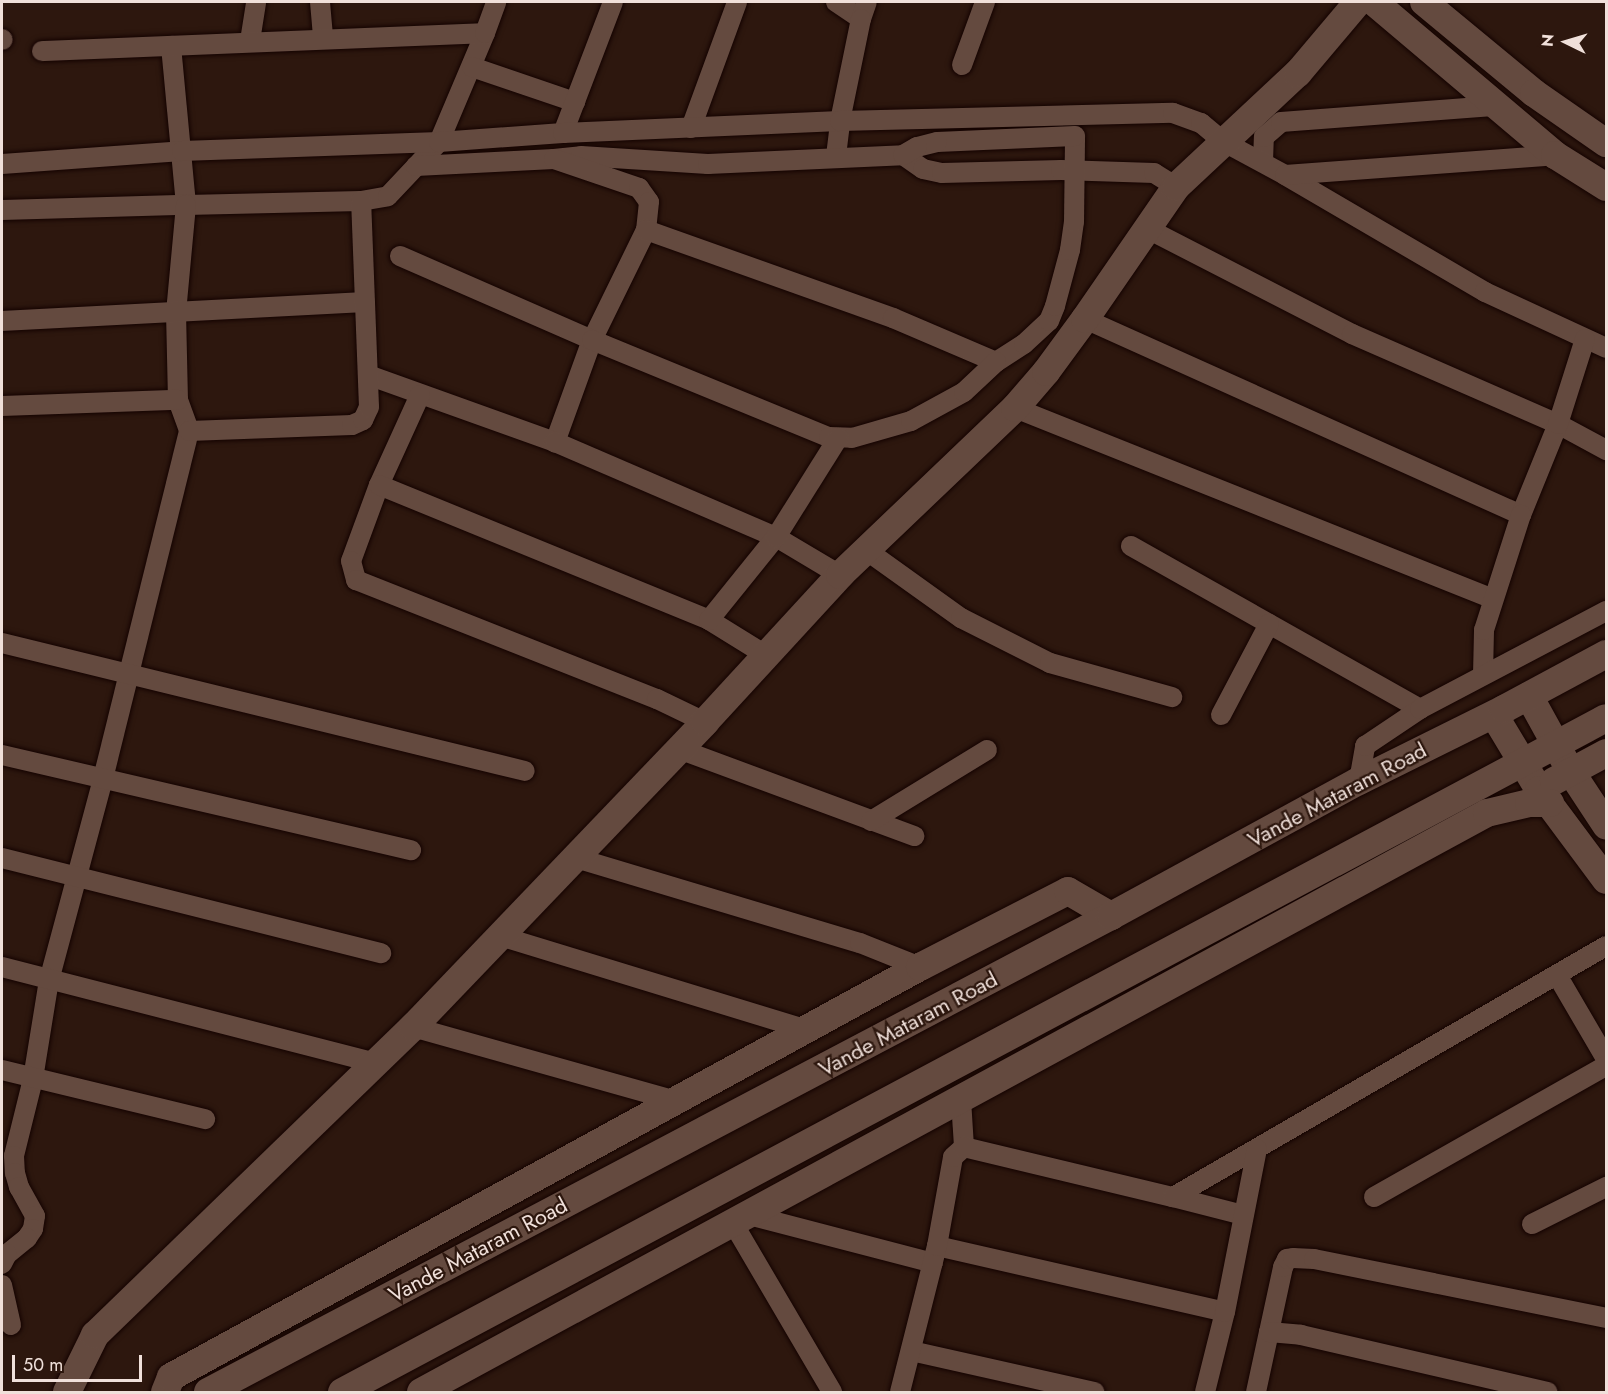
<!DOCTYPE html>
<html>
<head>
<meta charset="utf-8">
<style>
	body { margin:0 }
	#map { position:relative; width:1608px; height:1394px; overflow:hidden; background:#2d170e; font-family:Jost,sans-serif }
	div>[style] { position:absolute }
	.roads { filter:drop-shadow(0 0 2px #140300) drop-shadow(0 0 2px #140300) }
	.street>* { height:20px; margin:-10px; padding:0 10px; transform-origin:10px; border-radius:10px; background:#644a3f }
	.secondary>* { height:28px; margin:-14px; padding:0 14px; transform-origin:14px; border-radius:14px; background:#644a3f }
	span { translate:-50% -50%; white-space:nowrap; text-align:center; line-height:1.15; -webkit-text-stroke:4.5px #2d170e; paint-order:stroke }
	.street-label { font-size:22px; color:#f0e0da }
	.frame { position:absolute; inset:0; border:3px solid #f0e0da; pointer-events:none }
	.north { position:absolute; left:1536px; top:12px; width:60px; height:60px; -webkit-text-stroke:4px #2d170e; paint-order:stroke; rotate:275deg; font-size:16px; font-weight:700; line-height:24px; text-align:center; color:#f0e0da }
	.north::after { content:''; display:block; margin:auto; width:21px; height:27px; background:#f0e0da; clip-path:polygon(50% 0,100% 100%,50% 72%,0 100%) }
	.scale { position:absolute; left:12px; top:1355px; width:130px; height:27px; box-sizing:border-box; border:3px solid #f0e0da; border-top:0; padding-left:8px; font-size:18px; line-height:21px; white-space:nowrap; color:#f0e0da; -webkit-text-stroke:4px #2d170e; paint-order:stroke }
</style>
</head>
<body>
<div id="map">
	<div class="roads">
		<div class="street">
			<i style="left:320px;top:2px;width:36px;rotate:85deg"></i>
			<i style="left:836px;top:2px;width:30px;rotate:34deg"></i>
			<i style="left:861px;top:19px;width:18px;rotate:-71deg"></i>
			<i style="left:2px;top:39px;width:1px;rotate:45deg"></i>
			<i style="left:250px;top:41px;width:39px;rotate:-81deg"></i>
			<i style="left:171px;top:46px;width:160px;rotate:84.6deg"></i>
			<i style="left:186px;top:205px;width:175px;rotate:-1.3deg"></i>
			<i style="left:361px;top:201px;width:27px;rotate:-10deg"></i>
			<i style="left:388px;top:196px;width:74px;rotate:-46.6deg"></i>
			<i style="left:439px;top:142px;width:118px;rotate:-67.1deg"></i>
			<i style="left:42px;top:51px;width:443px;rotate:-2.3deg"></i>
			<i style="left:485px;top:33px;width:33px;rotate:-70deg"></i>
			<i style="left:962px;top:65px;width:67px;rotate:-69.9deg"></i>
			<i style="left:472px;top:67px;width:109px;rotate:18.8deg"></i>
			<i style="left:691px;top:128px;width:134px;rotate:-69.9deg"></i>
			<i style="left:563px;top:133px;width:140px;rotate:-69.1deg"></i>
			<i style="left:836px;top:156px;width:35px;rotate:-83deg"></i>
			<i style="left:840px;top:121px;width:104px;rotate:-78.4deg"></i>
			<i style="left:554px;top:159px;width:27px;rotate:-6deg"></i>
			<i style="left:581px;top:156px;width:127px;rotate:3.6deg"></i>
			<i style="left:708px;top:164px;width:195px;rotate:-2.6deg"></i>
			<i style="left:903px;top:155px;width:24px;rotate:35deg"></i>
			<i style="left:923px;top:169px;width:19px;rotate:12deg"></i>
			<i style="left:942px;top:173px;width:119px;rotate:-1.4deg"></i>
			<i style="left:1061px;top:170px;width:93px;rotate:1.8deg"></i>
			<i style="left:1154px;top:173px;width:26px;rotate:32deg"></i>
			<i style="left:1263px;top:162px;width:25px;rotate:-88deg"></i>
			<i style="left:1264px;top:137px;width:23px;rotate:-41deg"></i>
			<i style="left:1281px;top:122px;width:216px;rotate:-4.3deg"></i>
			<i style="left:2px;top:164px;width:180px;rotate:-4.1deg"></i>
			<i style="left:182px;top:151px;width:257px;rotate:-2deg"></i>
			<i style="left:439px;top:142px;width:124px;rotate:-4.2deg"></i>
			<i style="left:563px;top:133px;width:277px;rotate:-2.5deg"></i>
			<i style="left:840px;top:121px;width:333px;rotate:-1.4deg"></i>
			<i style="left:1173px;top:113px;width:30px;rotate:20deg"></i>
			<i style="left:1201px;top:123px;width:30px;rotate:40deg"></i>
			<i style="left:1224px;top:142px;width:69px;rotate:28.4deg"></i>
			<i style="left:1285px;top:175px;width:232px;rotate:30.3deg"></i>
			<i style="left:1485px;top:292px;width:133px;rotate:24.8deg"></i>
			<i style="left:416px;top:166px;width:138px;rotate:-2.9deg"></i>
			<i style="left:554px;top:159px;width:90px;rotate:18.8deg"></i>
			<i style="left:639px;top:188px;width:17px;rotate:54deg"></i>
			<i style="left:649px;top:202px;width:28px;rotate:96deg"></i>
			<i style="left:646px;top:230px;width:123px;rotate:116.1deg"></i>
			<i style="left:592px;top:340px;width:109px;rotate:109.9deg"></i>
			<i style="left:1285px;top:175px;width:271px;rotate:-4.2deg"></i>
			<i style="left:2px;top:210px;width:184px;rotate:-1.6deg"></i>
			<i style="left:186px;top:205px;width:107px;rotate:95.3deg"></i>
			<i style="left:176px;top:312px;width:88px;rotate:88.7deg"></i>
			<i style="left:178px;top:400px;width:33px;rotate:70deg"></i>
			<i style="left:189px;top:431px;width:358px;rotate:103.9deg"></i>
			<i style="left:103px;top:779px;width:208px;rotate:105deg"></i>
			<i style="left:49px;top:980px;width:100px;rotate:99.2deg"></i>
			<i style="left:33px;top:1079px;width:79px;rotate:103.9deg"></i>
			<i style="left:14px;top:1156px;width:17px;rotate:87deg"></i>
			<i style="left:15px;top:1173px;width:15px;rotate:74deg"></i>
			<i style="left:19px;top:1187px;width:33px;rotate:61deg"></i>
			<i style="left:35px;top:1216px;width:13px;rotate:99deg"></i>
			<i style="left:33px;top:1229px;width:11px;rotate:124deg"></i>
			<i style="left:27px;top:1238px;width:26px;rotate:141deg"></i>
			<i style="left:7px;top:1254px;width:11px;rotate:117deg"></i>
			<i style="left:1146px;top:228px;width:232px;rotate:27.2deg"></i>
			<i style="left:1352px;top:334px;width:225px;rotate:23.6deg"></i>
			<i style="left:1558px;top:424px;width:55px;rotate:28.4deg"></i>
			<i style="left:646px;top:230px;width:262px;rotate:19.6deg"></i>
			<i style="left:893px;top:318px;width:112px;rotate:23.1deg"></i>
			<i style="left:996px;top:362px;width:33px;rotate:-33deg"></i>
			<i style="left:1024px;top:344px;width:34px;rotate:-43deg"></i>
			<i style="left:1049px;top:321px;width:16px;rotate:-68deg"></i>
			<i style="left:1055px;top:306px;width:58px;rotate:-75deg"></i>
			<i style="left:1070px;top:250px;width:28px;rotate:-82deg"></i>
			<i style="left:1074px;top:222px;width:86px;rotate:-89.3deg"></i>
			<i style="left:1075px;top:136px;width:138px;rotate:177.5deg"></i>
			<i style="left:937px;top:142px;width:21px;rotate:166deg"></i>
			<i style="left:917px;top:147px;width:16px;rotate:150deg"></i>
			<i style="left:400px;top:256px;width:210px;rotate:23.6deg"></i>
			<i style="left:592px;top:340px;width:256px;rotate:22.3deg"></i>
			<i style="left:829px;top:437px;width:23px;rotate:2deg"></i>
			<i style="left:852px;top:438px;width:61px;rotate:-16.1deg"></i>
			<i style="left:911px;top:421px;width:60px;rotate:-28.7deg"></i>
			<i style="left:964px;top:392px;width:44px;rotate:-43.2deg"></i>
			<i style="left:1085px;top:319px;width:478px;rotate:24.2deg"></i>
			<i style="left:1521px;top:515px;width:98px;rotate:-67.9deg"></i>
			<i style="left:1558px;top:424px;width:89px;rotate:-72.4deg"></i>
			<i style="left:2px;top:321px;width:363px;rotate:-3deg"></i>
			<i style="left:368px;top:375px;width:199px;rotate:19.7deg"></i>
			<i style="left:555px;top:442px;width:241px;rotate:23.3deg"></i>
			<i style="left:776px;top:537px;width:74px;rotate:30.7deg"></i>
			<i style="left:420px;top:395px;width:99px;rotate:114.5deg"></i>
			<i style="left:379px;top:485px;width:81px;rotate:110.2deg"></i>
			<i style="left:351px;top:561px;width:20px;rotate:75deg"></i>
			<i style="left:356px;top:580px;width:324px;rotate:21.6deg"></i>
			<i style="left:657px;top:699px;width:53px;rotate:25.6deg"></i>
			<i style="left:2px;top:406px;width:176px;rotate:-2deg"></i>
			<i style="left:1015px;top:408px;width:515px;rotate:21.78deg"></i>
			<i style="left:189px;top:431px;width:163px;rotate:-2.1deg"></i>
			<i style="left:352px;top:425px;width:12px;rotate:-24deg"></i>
			<i style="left:363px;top:420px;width:14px;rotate:-65deg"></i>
			<i style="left:369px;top:407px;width:206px;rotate:-92.2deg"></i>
			<i style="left:379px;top:485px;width:357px;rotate:22.2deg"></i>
			<i style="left:709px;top:620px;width:68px;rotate:31.8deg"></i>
			<i style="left:1131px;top:546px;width:332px;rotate:29.4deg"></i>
			<i style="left:866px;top:550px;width:117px;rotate:35.6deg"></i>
			<i style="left:961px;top:618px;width:100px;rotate:26.8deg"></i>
			<i style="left:1050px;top:663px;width:127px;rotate:15.6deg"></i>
			<i style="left:709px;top:620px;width:107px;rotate:-51.1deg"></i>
			<i style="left:776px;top:537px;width:117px;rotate:-57.9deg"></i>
			<i style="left:2px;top:643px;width:538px;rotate:13.75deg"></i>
			<i style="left:1483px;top:675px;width:45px;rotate:-88.7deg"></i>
			<i style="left:1484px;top:630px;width:121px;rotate:-72.2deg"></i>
			<i style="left:1221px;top:715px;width:103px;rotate:-62.2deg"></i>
			<i style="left:679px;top:749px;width:251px;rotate:20.3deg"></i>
			<i style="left:2px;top:755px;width:420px;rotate:13.1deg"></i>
			<i style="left:1359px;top:781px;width:36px;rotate:-80deg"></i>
			<i style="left:1365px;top:746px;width:66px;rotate:-33.9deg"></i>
			<i style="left:1420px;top:709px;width:210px;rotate:-27.8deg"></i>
			<i style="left:871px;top:821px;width:136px;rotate:-31.5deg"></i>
			<i style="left:2px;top:858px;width:391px;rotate:14.1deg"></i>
			<i style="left:576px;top:858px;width:296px;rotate:16.7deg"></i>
			<i style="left:860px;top:943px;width:65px;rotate:21.8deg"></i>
			<i style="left:500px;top:936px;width:321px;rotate:17deg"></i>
			<i style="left:2px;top:967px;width:387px;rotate:14.4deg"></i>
			<i style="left:1557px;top:975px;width:97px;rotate:59.7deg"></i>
			<i style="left:413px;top:1027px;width:274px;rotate:15.7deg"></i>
			<i style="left:2px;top:1070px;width:209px;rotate:13.6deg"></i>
			<i style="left:961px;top:1100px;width:47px;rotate:86.3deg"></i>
			<i style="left:1173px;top:1197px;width:72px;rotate:14.4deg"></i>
			<i style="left:1374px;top:1197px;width:266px;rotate:-29.5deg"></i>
			<i style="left:749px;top:1215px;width:190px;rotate:14.6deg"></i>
			<i style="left:733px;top:1223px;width:196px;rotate:59.6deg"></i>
			<i style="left:1532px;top:1224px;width:83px;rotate:-26.6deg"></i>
			<i style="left:937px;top:1246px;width:295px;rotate:12.9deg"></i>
			<i style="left:2px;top:1285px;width:41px;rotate:77.3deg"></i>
			<i style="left:1269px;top:1332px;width:66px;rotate:-77.8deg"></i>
			<i style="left:1283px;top:1267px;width:9px;rotate:-63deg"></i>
			<i style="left:1287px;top:1259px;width:6px;rotate:-9deg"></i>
			<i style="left:1293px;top:1258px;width:21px;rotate:3deg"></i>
			<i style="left:1314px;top:1259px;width:298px;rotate:11.4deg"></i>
			<i style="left:911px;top:1351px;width:188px;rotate:12.6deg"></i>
			<i style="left:900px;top:1392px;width:151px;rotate:-75.8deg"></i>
			<i style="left:937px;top:1246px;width:90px;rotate:-79.8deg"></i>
			<i style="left:953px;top:1157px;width:15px;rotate:-42deg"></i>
			<i style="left:964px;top:1147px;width:215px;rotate:13.5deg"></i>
			<i style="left:1173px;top:1197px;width:500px;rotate:-30.1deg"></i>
			<i style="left:1205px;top:1392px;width:82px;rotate:-76deg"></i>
			<i style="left:1225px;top:1312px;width:166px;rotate:-78.9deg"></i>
			<i style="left:1256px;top:1392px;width:61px;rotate:-77.8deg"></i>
			<i style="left:1269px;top:1332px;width:32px;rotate:5deg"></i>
			<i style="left:1301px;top:1335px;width:253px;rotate:13deg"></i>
		</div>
		<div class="secondary">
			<i style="left:1374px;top:2px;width:237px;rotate:40.2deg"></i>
			<i style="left:1555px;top:155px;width:60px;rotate:32.1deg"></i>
			<i style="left:1424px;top:2px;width:143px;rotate:39.6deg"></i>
			<i style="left:1534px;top:93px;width:88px;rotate:34.8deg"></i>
			<i style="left:1529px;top:696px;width:87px;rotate:61.1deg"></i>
			<i style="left:1571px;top:772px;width:64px;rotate:56.6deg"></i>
			<i style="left:1494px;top:715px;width:87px;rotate:59deg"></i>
			<i style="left:1539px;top:790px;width:112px;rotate:53.3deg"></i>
			<i style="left:1554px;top:781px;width:59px;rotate:-28.3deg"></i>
			<i style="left:67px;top:1392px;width:64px;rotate:-63.8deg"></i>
			<i style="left:95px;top:1335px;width:443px;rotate:-44.1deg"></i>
			<i style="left:413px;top:1027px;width:422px;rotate:-46.2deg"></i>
			<i style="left:705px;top:722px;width:200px;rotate:-47.4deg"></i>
			<i style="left:840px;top:575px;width:242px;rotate:-43.7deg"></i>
			<i style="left:1015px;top:408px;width:48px;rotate:-49.3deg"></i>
			<i style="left:1046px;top:372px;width:66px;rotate:-53.7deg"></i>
			<i style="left:1085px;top:319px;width:160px;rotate:-55.4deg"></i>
			<i style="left:1176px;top:187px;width:167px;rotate:-43.1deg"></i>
			<i style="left:1298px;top:73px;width:93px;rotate:-49.8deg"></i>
			<i style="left:165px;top:1392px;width:16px;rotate:-68deg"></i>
			<i style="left:171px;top:1377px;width:854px;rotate:-28.7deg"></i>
			<i style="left:920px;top:967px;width:166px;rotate:-27.2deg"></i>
			<i style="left:1068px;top:891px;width:50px;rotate:30.2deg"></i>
			<i style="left:208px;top:1392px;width:1021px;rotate:-27.8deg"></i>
			<i style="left:1111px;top:916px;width:282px;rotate:-28.6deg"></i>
			<i style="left:1359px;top:781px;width:162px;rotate:-26.4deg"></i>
			<i style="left:1504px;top:709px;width:116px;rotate:-28.3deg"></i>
			<i style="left:342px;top:1392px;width:1432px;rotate:-28.07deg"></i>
			<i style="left:421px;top:1392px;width:1213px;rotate:-28.51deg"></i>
			<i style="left:1487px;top:813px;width:43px;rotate:-13.4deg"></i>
			<i style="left:1529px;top:803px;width:21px"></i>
		</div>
	</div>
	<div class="street-label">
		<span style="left:1337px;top:795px;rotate:-28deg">Vande Mataram Road</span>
		<span style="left:908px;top:1024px;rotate:-28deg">Vande Mataram Road</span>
		<span style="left:478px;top:1250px;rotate:-28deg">Vande Mataram Road</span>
	</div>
	<div class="frame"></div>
	<div class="north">N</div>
	<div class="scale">50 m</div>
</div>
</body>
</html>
